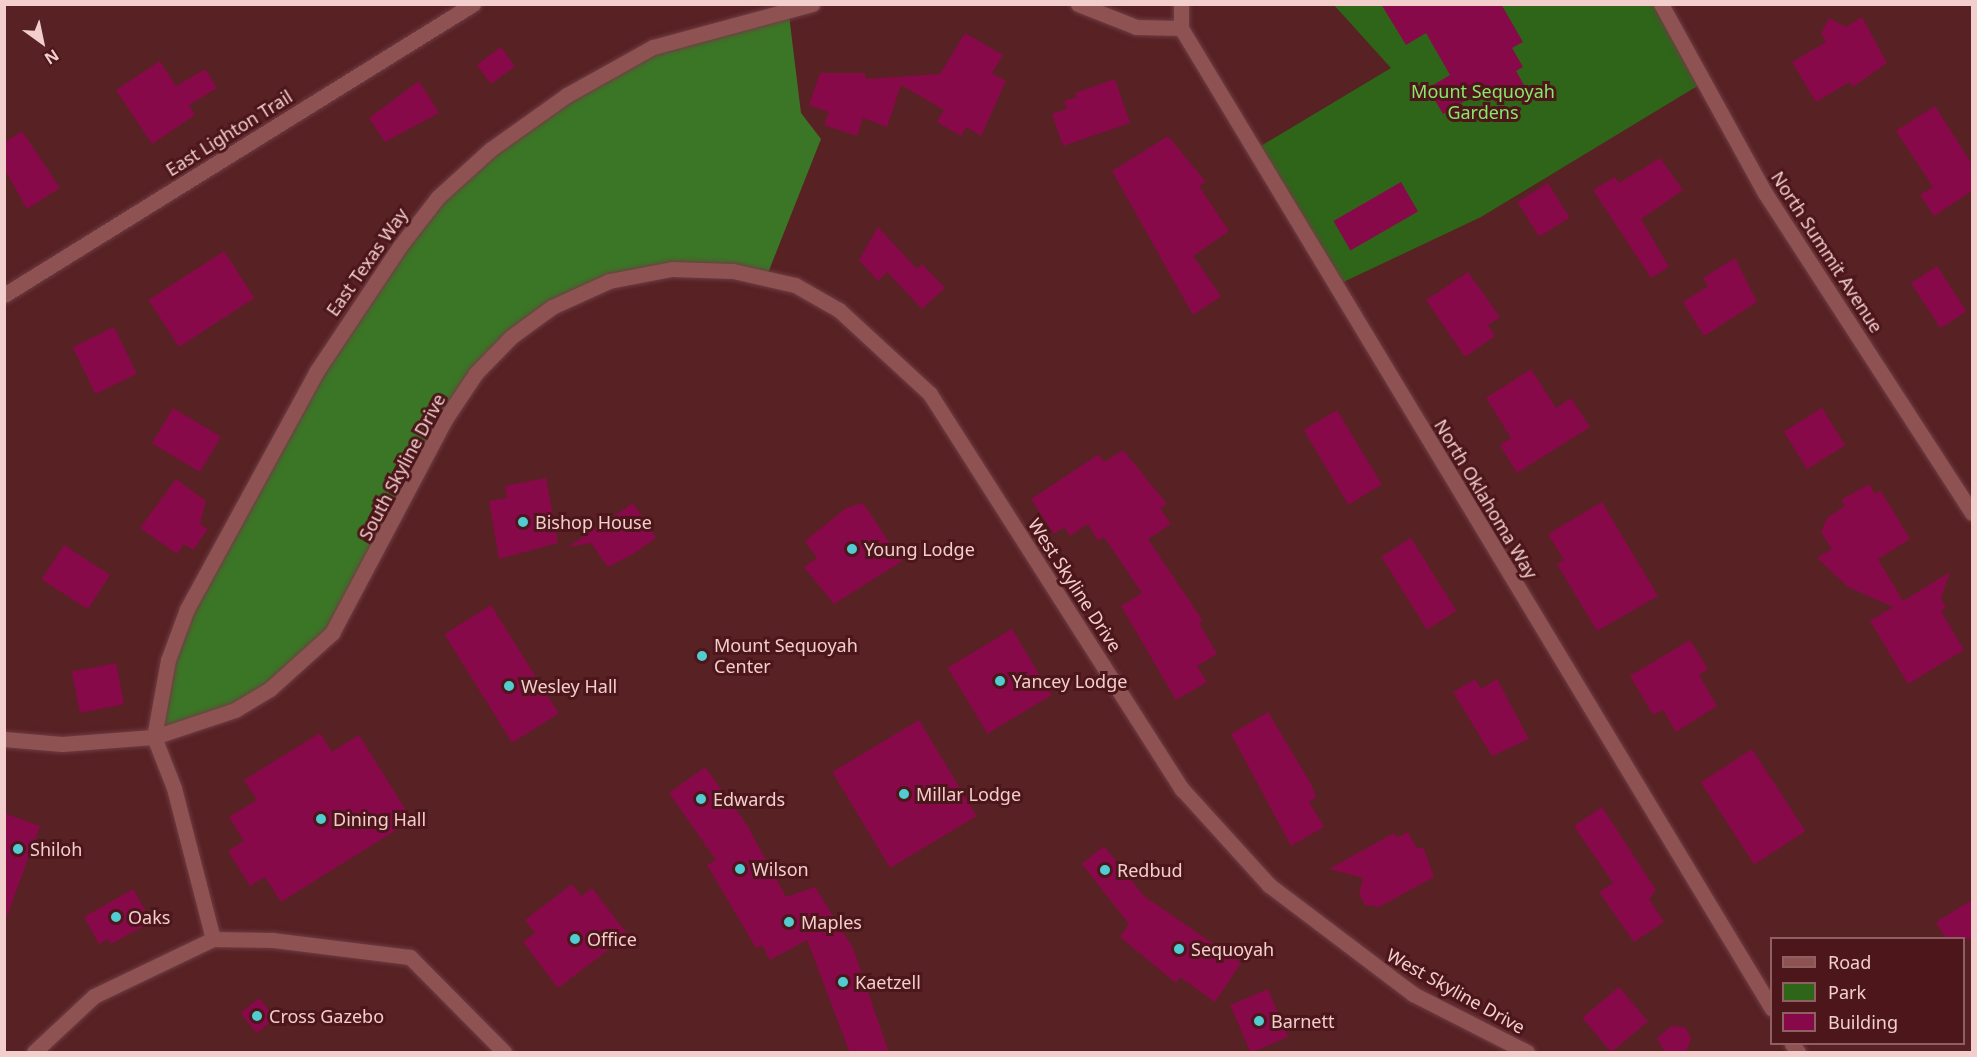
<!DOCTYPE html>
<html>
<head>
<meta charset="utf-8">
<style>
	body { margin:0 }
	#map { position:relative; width:1977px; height:1057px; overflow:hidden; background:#582124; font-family:"Noto Sans",sans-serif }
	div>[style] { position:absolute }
	.green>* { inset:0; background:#2e6519 }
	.forest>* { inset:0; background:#3b7626 }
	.building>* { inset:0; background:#880949; transform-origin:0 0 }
	.roads { filter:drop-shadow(0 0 2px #6e3d43) drop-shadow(0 0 2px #6e3d43) }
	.minor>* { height:15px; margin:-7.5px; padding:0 7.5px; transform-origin:7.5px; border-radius:7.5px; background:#8f5253 }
	.dots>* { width:16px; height:16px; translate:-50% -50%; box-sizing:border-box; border:3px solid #4c161b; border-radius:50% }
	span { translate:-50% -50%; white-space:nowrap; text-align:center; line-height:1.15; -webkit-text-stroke:6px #4c161b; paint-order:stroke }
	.park-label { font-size:18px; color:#87e968 }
	.street-label { font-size:18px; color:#f2cecd }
	.poi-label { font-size:18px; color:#f2cecd }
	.left { translate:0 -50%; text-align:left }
	.frame { position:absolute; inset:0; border:6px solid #f2cecd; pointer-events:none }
	.legend { position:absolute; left:1770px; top:937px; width:195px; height:108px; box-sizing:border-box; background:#4c161b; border:2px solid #8e6062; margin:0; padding:8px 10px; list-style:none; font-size:18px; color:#f2cecd }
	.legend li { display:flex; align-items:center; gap:12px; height:30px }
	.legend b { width:30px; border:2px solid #8e6062 }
	.north { position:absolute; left:12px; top:12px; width:60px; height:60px; -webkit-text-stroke:4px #4c161b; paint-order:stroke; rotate:147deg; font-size:16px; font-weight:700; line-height:24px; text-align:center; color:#f2cecd }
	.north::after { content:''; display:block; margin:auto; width:21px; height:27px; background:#f2cecd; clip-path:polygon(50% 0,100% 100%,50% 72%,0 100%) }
</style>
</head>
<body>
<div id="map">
	<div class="green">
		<i style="clip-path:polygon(1334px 5px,1661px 5px,1704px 82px,1481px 217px,1335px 286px,1254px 150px,1391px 68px)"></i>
	</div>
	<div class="forest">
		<i style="clip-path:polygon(788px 7px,801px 113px,821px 139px,766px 278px,672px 269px,552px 307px,476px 373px,332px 633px,270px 689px,154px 737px,171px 653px,316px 372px,400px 246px,491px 149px,653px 47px)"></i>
	</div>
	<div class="building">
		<i style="clip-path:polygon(1381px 4px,1501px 4px,1523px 42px,1512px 48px,1523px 67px,1516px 71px,1524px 85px,1495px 102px,1487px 88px,1443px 114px,1428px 88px,1450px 75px,1426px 33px,1406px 45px)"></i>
		<i style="clip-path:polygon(1862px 17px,1887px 63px,1853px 87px,1850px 82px,1816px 102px,1792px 62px,1826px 42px,1821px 34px,1829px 18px,1846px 27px)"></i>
		<i style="clip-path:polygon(965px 33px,1003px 55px,992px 73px,1006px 81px,981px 136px,966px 127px,961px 136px,937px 122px,944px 110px,901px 85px,887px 127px,863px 118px,857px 136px,824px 125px,829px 112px,809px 105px,820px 73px,865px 73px,866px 79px,940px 74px)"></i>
		<i style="left:501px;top:47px;width:24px;height:30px;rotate:54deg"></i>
		<i style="clip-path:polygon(160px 61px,176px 86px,205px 69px,217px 88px,189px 105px,195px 115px,152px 144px,116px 90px)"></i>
		<i style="clip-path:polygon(1115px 79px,1130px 123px,1063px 146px,1052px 114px,1067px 109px,1064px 101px,1077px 97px,1075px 93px)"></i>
		<i style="clip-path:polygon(419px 81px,439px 113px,385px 142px,369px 118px)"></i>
		<i style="clip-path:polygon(1935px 106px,1972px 164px,1972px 191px,1934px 216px,1920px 195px,1933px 187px,1896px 131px)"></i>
		<i style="clip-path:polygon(22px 131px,60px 188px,27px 209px,4px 168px,4px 143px)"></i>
		<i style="clip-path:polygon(1168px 136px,1206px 182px,1199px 186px,1229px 231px,1193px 256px,1221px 296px,1193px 315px,1112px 171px)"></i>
		<i style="clip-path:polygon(1660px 158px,1683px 190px,1641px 219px,1669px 267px,1651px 278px,1593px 190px,1615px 177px,1619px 183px)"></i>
		<i style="left:1401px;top:182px;width:34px;height:78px;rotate:60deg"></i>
		<i style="left:1548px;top:183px;width:41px;height:36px;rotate:58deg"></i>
		<i style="clip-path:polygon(878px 227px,917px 269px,922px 264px,945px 288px,922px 309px,887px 272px,878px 281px,859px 260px)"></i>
		<i style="left:224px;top:251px;width:56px;height:90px;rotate:57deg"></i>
		<i style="clip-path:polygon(1735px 258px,1757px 302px,1704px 336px,1683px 302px,1708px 286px,1703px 278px)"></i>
		<i style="left:1937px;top:266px;width:54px;height:31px;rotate:57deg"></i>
		<i style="clip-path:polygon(1468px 272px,1500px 317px,1488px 325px,1495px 336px,1465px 357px,1426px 300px)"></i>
		<i style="left:114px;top:327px;width:52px;height:46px;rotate:64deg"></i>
		<i style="clip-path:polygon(1531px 369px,1556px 408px,1571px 398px,1590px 427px,1517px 473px,1500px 445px,1511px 438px,1486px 398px)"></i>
		<i style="left:173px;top:408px;width:56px;height:41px;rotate:31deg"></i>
		<i style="left:1822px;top:408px;width:44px;height:45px;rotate:58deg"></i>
		<i style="left:1337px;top:410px;width:87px;height:39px;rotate:59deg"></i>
		<i style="clip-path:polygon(1123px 450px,1167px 504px,1160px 508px,1171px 524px,1148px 539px,1203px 621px,1199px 623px,1217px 654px,1197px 666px,1207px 682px,1176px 700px,1121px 606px,1142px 593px,1104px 537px,1098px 541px,1088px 524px,1070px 536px,1064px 527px,1054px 534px,1031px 499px,1099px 454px,1104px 462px)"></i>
		<i style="clip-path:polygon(546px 478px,558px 543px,499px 559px,489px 501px,507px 498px,505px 486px)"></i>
		<i style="clip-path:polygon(176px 479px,206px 501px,200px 524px,208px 529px,193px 550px,184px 544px,177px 554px,140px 528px)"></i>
		<i style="clip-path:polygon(1869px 484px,1875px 494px,1881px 491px,1910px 539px,1878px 559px,1903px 601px,1950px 572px,1941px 598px,1946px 608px,1941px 611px,1964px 650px,1908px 684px,1870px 621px,1893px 607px,1848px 587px,1817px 558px,1832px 549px,1821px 532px,1827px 518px,1845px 506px,1841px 500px)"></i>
		<i style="clip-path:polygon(1602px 502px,1658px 596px,1597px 631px,1557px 564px,1564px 560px,1548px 534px)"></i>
		<i style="clip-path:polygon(633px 503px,656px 538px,633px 554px,608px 567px,591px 543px,568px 547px)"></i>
		<i style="clip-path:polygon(863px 503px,902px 561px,834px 604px,804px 567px,817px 558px,805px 541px,846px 508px)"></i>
		<i style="left:1411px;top:538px;width:86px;height:35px;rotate:58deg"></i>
		<i style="left:64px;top:545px;width:55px;height:41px;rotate:33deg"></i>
		<i style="left:491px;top:605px;width:128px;height:55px;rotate:58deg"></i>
		<i style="left:1012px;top:629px;width:77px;height:75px;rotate:59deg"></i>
		<i style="clip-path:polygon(1690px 640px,1708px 669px,1699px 675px,1717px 706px,1676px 732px,1663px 710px,1653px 715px,1630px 676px)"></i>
		<i style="left:116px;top:663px;width:42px;height:45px;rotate:79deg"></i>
		<i style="clip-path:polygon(1475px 679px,1481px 689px,1497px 679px,1529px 739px,1492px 756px,1453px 692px)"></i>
		<i style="clip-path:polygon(1268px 712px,1311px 784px,1316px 797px,1309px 802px,1324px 827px,1291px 846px,1231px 734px)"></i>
		<i style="left:919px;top:720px;width:112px;height:101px;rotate:59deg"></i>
		<i style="clip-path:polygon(320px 733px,332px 752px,359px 735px,412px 820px,281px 902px,265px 877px,250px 886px,228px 851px,244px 841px,229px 817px,257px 800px,244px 780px)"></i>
		<i style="left:1752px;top:749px;width:98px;height:61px;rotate:57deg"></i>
		<i style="clip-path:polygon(705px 767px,747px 825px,786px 897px,815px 887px,853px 948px,889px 1053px,850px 1053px,807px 940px,770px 960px,762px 945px,756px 948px,707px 865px,716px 860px,669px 793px)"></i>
		<i style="clip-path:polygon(1602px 807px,1656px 890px,1649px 899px,1664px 922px,1634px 942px,1599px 892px,1613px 883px,1574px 826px)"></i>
		<i style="clip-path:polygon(4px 813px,40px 826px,7px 916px,4px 916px)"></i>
		<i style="clip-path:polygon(1408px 832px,1416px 847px,1424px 849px,1434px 877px,1379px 907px,1365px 905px,1359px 894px,1363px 878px,1329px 869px,1394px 833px,1397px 838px)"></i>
		<i style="clip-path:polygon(1104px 846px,1144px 896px,1241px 963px,1215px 1002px,1180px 977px,1176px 983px,1120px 937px,1129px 924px,1082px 864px)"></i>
		<i style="clip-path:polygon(572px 884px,581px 896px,592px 888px,628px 935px,558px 988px,523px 942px,535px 933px,525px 920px)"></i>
		<i style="clip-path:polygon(133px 889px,149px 917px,140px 922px,142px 927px,111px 944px,108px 939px,99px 944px,84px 917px)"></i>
		<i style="clip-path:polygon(1972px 900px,1972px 939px,1946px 939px,1936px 922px)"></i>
		<i style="left:1619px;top:987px;width:45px;height:48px;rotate:50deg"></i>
		<i style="left:1268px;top:989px;width:52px;height:41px;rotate:67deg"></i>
		<i style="left:259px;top:998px;width:26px;height:24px;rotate:51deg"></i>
		<i style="clip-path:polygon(1671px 1026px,1685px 1027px,1691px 1038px,1686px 1053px,1665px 1053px,1657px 1038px)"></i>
	</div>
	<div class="roads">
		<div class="minor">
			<i style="left:1078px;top:4px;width:62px;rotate:21.6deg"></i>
			<i style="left:1136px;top:27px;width:45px;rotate:1.3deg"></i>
			<i style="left:1181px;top:4px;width:24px;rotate:90deg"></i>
			<i style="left:1181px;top:28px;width:1145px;rotate:58.93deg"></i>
			<i style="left:1661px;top:4px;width:216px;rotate:61.2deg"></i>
			<i style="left:1765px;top:193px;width:381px;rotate:57.1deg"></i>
			<i style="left:4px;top:295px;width:552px;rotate:-31.82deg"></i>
			<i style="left:4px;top:739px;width:58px;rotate:4.9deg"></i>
			<i style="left:62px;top:744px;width:92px;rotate:-4.4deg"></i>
			<i style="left:154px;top:737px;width:85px;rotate:-18.4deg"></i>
			<i style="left:235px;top:710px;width:41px;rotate:-31deg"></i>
			<i style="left:270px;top:689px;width:84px;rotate:-42.1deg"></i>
			<i style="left:332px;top:633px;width:243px;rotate:-62.1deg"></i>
			<i style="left:446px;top:418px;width:54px;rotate:-56.3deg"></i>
			<i style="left:476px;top:373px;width:50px;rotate:-45.8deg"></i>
			<i style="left:511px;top:337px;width:51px;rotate:-36.2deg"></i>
			<i style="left:552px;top:307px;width:63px;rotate:-24.5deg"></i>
			<i style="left:609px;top:281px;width:64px;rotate:-10.8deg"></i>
			<i style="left:672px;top:269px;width:61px;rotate:1.9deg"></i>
			<i style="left:733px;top:271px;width:64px;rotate:12.7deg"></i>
			<i style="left:795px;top:285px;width:51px;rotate:29.6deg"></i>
			<i style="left:839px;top:310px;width:124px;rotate:42.7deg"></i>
			<i style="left:930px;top:394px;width:469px;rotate:57.5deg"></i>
			<i style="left:1182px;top:789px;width:130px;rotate:47.8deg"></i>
			<i style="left:1269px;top:885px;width:181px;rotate:37.1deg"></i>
			<i style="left:1413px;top:994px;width:128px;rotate:27deg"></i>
			<i style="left:213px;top:939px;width:156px;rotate:-104.5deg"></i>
			<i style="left:174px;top:788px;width:55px;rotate:-111.4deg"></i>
			<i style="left:154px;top:737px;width:78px;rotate:-79.7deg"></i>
			<i style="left:168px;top:660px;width:54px;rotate:-69.6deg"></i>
			<i style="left:187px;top:609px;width:270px;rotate:-61.4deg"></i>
			<i style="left:316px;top:372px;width:151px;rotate:-56.3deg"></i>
			<i style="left:400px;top:246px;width:62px;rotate:-52.2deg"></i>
			<i style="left:438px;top:197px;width:72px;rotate:-42.2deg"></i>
			<i style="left:491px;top:149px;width:93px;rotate:-35.4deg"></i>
			<i style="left:567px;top:95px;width:98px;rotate:-29.2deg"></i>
			<i style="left:653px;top:47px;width:165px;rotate:-15.1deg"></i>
			<i style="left:1792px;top:1044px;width:10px;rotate:53deg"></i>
			<i style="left:34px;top:1052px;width:82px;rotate:-43deg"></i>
			<i style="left:94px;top:996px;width:132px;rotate:-25.6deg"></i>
			<i style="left:213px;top:939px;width:60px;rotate:1deg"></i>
			<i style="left:273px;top:940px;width:138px;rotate:7.1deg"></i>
			<i style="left:410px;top:957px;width:134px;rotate:45.3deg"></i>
		</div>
	</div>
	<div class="dots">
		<i style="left:523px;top:522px;background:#51ccd1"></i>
		<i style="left:852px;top:549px;background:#51ccd1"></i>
		<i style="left:702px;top:656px;background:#51ccd1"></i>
		<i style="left:1000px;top:681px;background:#51ccd1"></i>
		<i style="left:509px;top:686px;background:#51ccd1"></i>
		<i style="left:904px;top:794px;background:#51ccd1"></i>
		<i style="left:701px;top:799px;background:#51ccd1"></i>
		<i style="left:321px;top:819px;background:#51ccd1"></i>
		<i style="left:18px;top:849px;background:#51ccd1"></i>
		<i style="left:740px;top:869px;background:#51ccd1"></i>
		<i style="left:1105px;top:870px;background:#51ccd1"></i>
		<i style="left:116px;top:917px;background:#51ccd1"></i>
		<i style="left:789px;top:922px;background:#51ccd1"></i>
		<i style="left:575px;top:939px;background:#51ccd1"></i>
		<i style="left:1179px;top:949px;background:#51ccd1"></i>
		<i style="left:843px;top:982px;background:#51ccd1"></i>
		<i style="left:257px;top:1016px;background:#51ccd1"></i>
		<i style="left:1259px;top:1021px;background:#51ccd1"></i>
	</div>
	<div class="park-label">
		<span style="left:1483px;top:102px">Mount Sequoyah<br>Gardens</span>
	</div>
	<div class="street-label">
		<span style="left:229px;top:133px;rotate:-32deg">East Lighton Trail</span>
		<span style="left:1827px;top:252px;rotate:57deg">North Summit Avenue</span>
		<span style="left:367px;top:262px;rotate:-55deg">East Texas Way</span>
		<span style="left:402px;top:467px;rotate:-62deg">South Skyline Drive</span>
		<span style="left:1486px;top:499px;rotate:59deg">North Oklahoma Way</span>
		<span style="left:1075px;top:585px;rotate:57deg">West Skyline Drive</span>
		<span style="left:1456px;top:991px;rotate:29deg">West Skyline Drive</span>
	</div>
	<div class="poi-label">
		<span class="left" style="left:535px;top:522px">Bishop House</span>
		<span class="left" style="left:864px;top:549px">Young Lodge</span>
		<span class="left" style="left:714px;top:656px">Mount Sequoyah<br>Center</span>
		<span class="left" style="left:1012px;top:681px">Yancey Lodge</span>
		<span class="left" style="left:521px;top:686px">Wesley Hall</span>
		<span class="left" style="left:916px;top:794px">Millar Lodge</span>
		<span class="left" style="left:713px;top:799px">Edwards</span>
		<span class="left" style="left:333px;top:819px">Dining Hall</span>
		<span class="left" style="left:30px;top:849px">Shiloh</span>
		<span class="left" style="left:752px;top:869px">Wilson</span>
		<span class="left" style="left:1117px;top:870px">Redbud</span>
		<span class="left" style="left:128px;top:917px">Oaks</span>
		<span class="left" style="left:801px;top:922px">Maples</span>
		<span class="left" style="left:587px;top:939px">Office</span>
		<span class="left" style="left:1191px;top:949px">Sequoyah</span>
		<span class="left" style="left:855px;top:982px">Kaetzell</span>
		<span class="left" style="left:269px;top:1016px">Cross Gazebo</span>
		<span class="left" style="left:1271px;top:1021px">Barnett</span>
	</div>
	<div class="frame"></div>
	<ul class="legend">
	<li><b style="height:8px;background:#8f5253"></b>Road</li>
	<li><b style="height:16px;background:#2e6519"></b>Park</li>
	<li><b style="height:16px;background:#880949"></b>Building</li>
	</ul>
	<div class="north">N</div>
</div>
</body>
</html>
